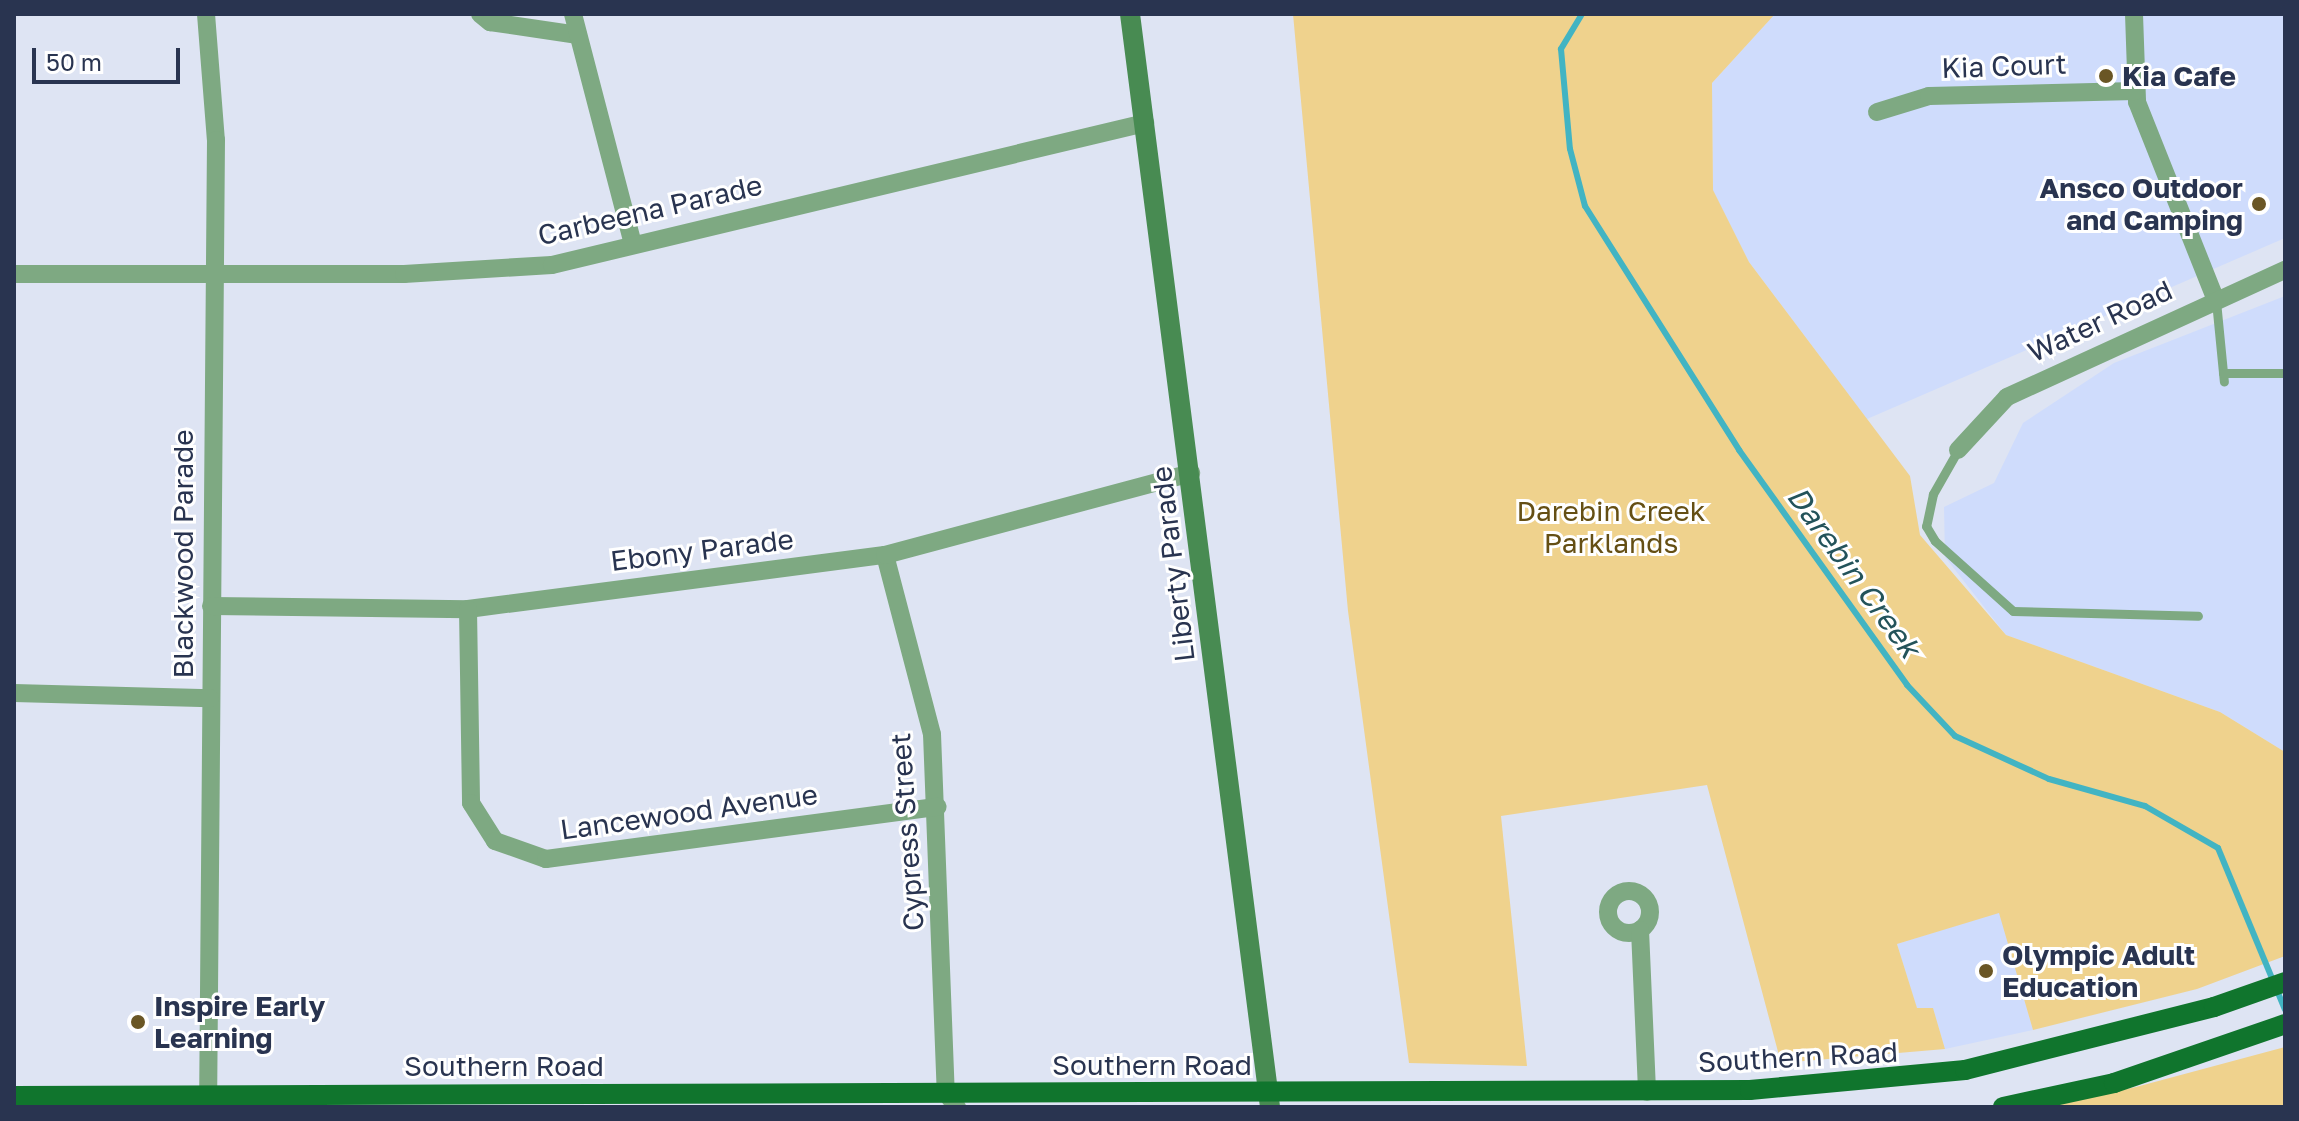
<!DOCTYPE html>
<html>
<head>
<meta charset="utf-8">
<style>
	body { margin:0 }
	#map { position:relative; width:2299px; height:1121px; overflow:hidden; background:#dee4f3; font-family:"Golos Text",sans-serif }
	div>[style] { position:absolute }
	.built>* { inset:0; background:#cfdcfc }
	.green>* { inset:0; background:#efd28d }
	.stream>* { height:6px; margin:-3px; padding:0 3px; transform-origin:3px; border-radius:3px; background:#42b4c3 }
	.lane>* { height:9px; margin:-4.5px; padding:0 4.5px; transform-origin:4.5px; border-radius:4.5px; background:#7ea982 }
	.street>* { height:18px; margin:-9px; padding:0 9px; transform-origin:9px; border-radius:9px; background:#7ea982 }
	.street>.ring { margin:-9px; padding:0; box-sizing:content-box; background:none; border:18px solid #7ea982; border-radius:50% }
	.secondary>* { height:20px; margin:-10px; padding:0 10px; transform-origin:10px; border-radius:10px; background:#488b52 }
	.primary>* { height:20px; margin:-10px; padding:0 10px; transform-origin:10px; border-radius:10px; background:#10752d }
	.dots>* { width:22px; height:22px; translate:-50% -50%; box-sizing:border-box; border:4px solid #fff; border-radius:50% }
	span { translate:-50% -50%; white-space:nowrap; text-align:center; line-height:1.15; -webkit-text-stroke:6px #fff; paint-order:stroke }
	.street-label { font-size:28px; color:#293450 }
	.poi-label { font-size:28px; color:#293450; font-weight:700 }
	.left { translate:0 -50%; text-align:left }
	.right { translate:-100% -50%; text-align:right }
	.park-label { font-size:28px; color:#654f14 }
	.water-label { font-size:30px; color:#23535a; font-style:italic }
	.frame { position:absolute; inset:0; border:16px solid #293450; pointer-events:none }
	.scale { position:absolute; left:32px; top:48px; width:148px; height:36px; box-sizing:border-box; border:4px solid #293450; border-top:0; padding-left:10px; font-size:24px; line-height:28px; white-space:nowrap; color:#293450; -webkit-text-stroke:6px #fff; paint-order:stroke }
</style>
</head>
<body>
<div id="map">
	<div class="built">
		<i style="clip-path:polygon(1775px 14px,2285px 14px,2285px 238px,1867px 419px,1749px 262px,1713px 191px,1712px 83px)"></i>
		<i style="clip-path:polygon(2285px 296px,2285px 752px,2220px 712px,2006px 635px,1945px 557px,1944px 507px,1994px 483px,2023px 423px,2114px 363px)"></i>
		<i style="clip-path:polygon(2000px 912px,2033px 1030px,1945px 1049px,1933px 1009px,1917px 1009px,1897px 944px)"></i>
	</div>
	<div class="green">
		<i style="clip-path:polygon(1293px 14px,1775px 14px,1712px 83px,1713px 190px,1749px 262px,1910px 476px,1920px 535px,2006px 635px,2220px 712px,2285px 752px,2285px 956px,2197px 989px,2033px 1030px,1999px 913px,1897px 944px,1917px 1008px,1933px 1008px,1945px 1049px,1781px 1063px,1707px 785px,1501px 816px,1527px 1066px,1409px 1063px,1348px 611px)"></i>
		<i style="clip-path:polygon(2285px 1047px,2285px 1107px,2040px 1107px,2136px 1087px)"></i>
	</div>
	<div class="stream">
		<i style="left:1582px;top:14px;width:41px;rotate:121deg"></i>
		<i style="left:1561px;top:49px;width:100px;rotate:84.9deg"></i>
		<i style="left:1570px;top:149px;width:59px;rotate:75.3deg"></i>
		<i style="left:1585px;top:206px;width:289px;rotate:57.7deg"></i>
		<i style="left:1739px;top:450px;width:289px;rotate:54.4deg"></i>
		<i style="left:1907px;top:685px;width:70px;rotate:46.7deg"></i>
		<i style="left:1955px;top:736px;width:103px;rotate:24.6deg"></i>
		<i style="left:2049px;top:779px;width:100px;rotate:15.7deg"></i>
		<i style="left:2145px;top:806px;width:84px;rotate:29.9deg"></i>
		<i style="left:2218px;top:848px;width:175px;rotate:67.5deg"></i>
	</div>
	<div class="lane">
		<i style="left:2216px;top:301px;width:81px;rotate:84.4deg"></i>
		<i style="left:2223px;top:373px;width:62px"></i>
		<i style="left:1958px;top:450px;width:51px;rotate:119.6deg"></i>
		<i style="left:1933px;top:494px;width:33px;rotate:102deg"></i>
		<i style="left:1926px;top:526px;width:17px;rotate:59deg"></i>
		<i style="left:1935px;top:541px;width:105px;rotate:41.9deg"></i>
		<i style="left:2013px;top:611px;width:185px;rotate:1.5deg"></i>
	</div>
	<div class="street">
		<i style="left:206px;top:14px;width:126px;rotate:85.5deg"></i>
		<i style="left:216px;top:140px;width:967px;rotate:90.47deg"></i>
		<i style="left:480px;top:14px;width:13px;rotate:39deg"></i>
		<i style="left:490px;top:22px;width:89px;rotate:8.4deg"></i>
		<i style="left:573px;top:14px;width:238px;rotate:75.4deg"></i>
		<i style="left:2134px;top:14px;width:88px;rotate:88deg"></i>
		<i style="left:2137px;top:102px;width:211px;rotate:68.3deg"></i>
		<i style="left:1877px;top:112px;width:54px;rotate:-17.1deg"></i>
		<i style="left:1929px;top:96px;width:206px;rotate:-1.4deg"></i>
		<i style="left:14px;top:274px;width:390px"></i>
		<i style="left:404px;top:274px;width:148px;rotate:-3.5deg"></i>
		<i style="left:552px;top:265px;width:610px;rotate:-13.47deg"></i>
		<i style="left:1958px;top:450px;width:72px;rotate:-47.2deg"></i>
		<i style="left:2007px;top:397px;width:306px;rotate:-24.6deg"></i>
		<i style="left:885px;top:555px;width:185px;rotate:75.3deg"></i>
		<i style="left:932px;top:734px;width:359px;rotate:87.8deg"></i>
		<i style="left:946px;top:1093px;width:18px;rotate:52deg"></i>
		<i style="left:211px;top:606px;width:257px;rotate:0.7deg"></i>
		<i style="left:468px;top:609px;width:420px;rotate:-7.4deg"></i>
		<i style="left:885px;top:555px;width:317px;rotate:-15deg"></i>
		<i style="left:468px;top:609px;width:194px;rotate:89.1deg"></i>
		<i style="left:471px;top:803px;width:45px;rotate:57.7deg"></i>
		<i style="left:495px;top:841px;width:54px;rotate:19.4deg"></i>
		<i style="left:546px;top:859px;width:395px;rotate:-7.6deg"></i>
		<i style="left:14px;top:693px;width:196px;rotate:1.5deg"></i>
		<i class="ring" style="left:1608px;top:891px;width:24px;height:24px"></i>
		<i style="left:1640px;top:930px;width:162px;rotate:87.5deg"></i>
	</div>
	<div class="secondary">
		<i style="left:1130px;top:14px;width:1102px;rotate:82.7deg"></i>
	</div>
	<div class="primary">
		<i style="left:14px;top:1096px;width:1736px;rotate:-0.2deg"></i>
		<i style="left:1750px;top:1090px;width:216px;rotate:-5.3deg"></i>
		<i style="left:1965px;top:1070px;width:257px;rotate:-14.2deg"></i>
		<i style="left:2214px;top:1007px;width:75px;rotate:-19.4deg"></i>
		<i style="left:2003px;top:1107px;width:114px;rotate:-12.2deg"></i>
		<i style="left:2114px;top:1083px;width:181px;rotate:-19deg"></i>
	</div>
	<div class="dots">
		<i style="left:2106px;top:76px;background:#6a5625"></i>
		<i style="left:2259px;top:204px;background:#6a5625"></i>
		<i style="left:1986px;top:971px;background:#6a5625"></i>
		<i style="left:138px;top:1022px;background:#6a5625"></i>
	</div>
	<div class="street-label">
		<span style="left:2004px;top:66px;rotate:-2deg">Kia Court</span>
		<span style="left:650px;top:210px;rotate:-13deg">Carbeena Parade</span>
		<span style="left:2100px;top:321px;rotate:-25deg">Water Road</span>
		<span style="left:702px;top:550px;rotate:-7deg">Ebony Parade</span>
		<span style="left:183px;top:554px;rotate:-90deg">Blackwood Parade</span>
		<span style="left:1173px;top:564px;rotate:-97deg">Liberty Parade</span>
		<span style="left:689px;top:812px;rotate:-8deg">Lancewood Avenue</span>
		<span style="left:907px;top:832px;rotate:-94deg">Cypress Street</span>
		<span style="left:1798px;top:1057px;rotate:-3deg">Southern Road</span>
		<span style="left:1152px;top:1065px">Southern Road</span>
		<span style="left:504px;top:1066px">Southern Road</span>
	</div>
	<div class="poi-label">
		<span class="left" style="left:2122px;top:76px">Kia Cafe</span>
		<span class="right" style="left:2243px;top:204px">Ansco Outdoor<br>and Camping</span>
		<span class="left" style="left:2002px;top:971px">Olympic Adult<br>Education</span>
		<span class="left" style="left:154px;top:1022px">Inspire Early<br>Learning</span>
	</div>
	<div class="park-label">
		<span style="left:1611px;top:527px">Darebin Creek<br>Parklands</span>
	</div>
	<div class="water-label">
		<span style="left:1854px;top:572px;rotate:54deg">Darebin Creek</span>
	</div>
	<div class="frame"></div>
	<div class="scale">50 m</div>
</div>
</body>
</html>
